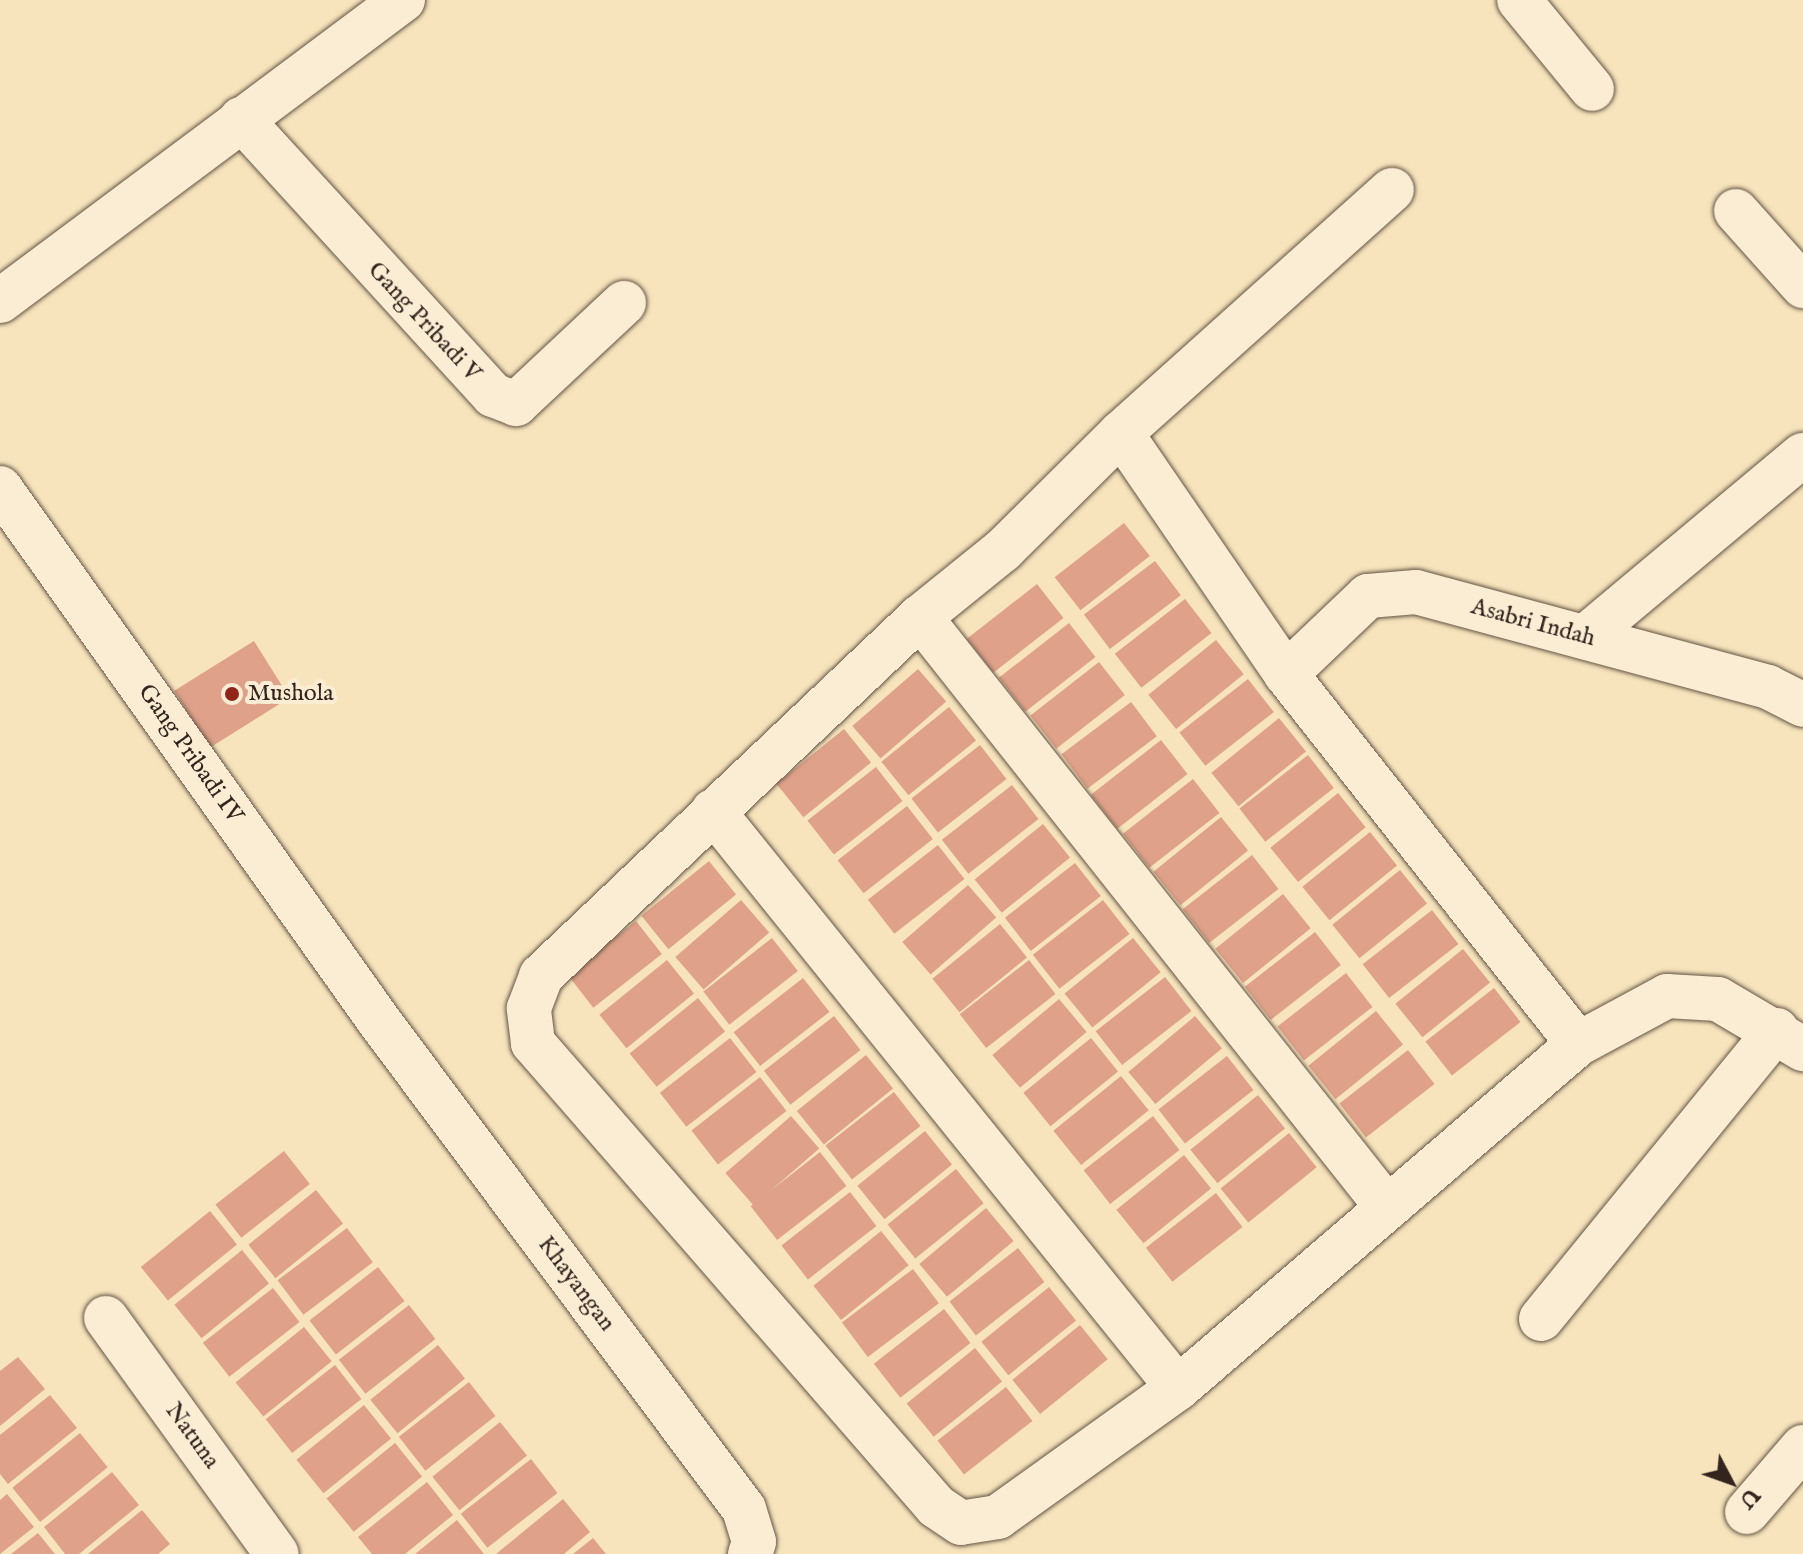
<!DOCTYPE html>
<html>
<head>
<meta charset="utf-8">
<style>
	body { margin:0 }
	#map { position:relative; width:1803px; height:1554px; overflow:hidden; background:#f7e4bc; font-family:"IM FELL English",serif }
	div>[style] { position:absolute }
	.building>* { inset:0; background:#dfa189; transform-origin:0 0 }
	.roads { filter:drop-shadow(0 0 2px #645546) drop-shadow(0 0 2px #645546) }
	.minor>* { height:44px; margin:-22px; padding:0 22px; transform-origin:22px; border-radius:22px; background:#faedd3 }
	.dots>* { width:22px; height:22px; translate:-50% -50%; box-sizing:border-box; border:4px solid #faedd3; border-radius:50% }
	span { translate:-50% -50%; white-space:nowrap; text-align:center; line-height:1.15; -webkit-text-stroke:8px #faedd3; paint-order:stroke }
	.street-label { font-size:24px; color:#33251e }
	.poi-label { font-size:24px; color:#33251e }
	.left { translate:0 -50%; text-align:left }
	.north { position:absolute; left:1691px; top:1442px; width:80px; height:80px; -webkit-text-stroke:6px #faedd3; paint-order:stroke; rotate:131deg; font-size:22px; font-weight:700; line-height:32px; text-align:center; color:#33251e }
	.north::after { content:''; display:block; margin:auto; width:28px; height:36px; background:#33251e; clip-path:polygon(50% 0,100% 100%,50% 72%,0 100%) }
</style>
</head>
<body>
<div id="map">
	<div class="building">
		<i style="left:1124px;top:523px;width:42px;height:88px;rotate:52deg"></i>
		<i style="left:1155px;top:561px;width:43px;height:89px;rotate:53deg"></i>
		<i style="left:1037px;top:584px;width:43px;height:89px;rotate:52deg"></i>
		<i style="left:1185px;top:599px;width:43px;height:89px;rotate:52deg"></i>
		<i style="left:1069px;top:623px;width:43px;height:89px;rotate:52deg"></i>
		<i style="left:1216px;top:640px;width:44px;height:87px;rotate:51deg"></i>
		<i style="left:254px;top:641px;width:67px;height:94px;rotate:58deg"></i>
		<i style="left:1099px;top:662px;width:42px;height:87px;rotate:52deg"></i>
		<i style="left:918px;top:669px;width:43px;height:87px;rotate:49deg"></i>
		<i style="left:1248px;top:679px;width:42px;height:87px;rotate:52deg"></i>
		<i style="left:1131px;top:702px;width:43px;height:87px;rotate:53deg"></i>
		<i style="left:949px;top:707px;width:43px;height:87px;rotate:51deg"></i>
		<i style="left:1279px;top:718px;width:43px;height:87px;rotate:51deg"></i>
		<i style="left:844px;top:729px;width:43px;height:87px;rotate:51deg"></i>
		<i style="left:1161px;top:740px;width:43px;height:89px;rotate:52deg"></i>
		<i style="left:980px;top:745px;width:43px;height:87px;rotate:52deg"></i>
		<i style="left:1308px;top:755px;width:42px;height:87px;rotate:52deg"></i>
		<i style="left:876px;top:767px;width:43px;height:87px;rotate:52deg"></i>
		<i style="left:1193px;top:779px;width:43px;height:89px;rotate:52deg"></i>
		<i style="left:1012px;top:785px;width:43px;height:89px;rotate:52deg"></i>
		<i style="left:1338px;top:793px;width:44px;height:87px;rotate:51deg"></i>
		<i style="left:907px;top:806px;width:42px;height:88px;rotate:52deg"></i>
		<i style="left:1221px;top:817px;width:43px;height:87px;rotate:51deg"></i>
		<i style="left:1043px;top:824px;width:43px;height:88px;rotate:51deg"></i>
		<i style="left:1370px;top:832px;width:43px;height:87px;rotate:51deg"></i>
		<i style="left:938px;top:845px;width:43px;height:89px;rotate:52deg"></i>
		<i style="left:1252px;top:855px;width:43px;height:88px;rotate:52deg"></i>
		<i style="left:709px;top:861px;width:43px;height:87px;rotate:51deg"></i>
		<i style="left:1075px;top:863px;width:42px;height:89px;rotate:52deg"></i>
		<i style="left:1400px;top:870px;width:43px;height:87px;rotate:51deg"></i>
		<i style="left:968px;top:885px;width:43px;height:87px;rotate:49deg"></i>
		<i style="left:1283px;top:894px;width:44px;height:87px;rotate:51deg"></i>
		<i style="left:741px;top:900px;width:43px;height:87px;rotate:49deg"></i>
		<i style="left:1103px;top:900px;width:43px;height:89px;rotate:52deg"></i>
		<i style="left:1432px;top:910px;width:43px;height:88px;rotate:52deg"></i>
		<i style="left:636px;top:921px;width:42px;height:87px;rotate:52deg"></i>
		<i style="left:1000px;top:924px;width:43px;height:87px;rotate:51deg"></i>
		<i style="left:1315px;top:932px;width:42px;height:89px;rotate:52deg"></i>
		<i style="left:772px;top:938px;width:42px;height:87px;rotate:52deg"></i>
		<i style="left:1133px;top:938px;width:44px;height:88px;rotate:51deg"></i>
		<i style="left:1463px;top:949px;width:43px;height:87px;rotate:51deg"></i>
		<i style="left:667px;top:960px;width:43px;height:87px;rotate:51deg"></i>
		<i style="left:1029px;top:960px;width:43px;height:88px;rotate:52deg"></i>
		<i style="left:1346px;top:973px;width:43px;height:87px;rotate:52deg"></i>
		<i style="left:1165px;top:977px;width:43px;height:88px;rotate:52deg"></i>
		<i style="left:803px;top:978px;width:43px;height:88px;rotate:52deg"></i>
		<i style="left:1494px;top:988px;width:43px;height:87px;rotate:52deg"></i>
		<i style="left:698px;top:998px;width:43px;height:88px;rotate:51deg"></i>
		<i style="left:1059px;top:999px;width:43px;height:87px;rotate:50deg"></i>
		<i style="left:1376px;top:1011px;width:43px;height:87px;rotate:51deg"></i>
		<i style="left:834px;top:1016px;width:43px;height:89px;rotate:52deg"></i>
		<i style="left:1195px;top:1016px;width:42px;height:87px;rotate:50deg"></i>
		<i style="left:730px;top:1038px;width:43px;height:89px;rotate:52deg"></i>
		<i style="left:1091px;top:1038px;width:43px;height:87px;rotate:51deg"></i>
		<i style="left:1408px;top:1050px;width:43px;height:87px;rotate:52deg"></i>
		<i style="left:866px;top:1055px;width:43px;height:89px;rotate:51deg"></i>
		<i style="left:1227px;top:1056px;width:43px;height:87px;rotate:52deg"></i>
		<i style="left:1121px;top:1076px;width:44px;height:87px;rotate:51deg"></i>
		<i style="left:760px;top:1077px;width:43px;height:87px;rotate:52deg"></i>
		<i style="left:894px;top:1092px;width:43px;height:87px;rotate:52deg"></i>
		<i style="left:1258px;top:1095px;width:43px;height:87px;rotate:51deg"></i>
		<i style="left:791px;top:1116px;width:43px;height:87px;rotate:49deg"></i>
		<i style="left:1153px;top:1116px;width:43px;height:88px;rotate:52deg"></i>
		<i style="left:925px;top:1131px;width:43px;height:87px;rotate:51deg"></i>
		<i style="left:1289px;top:1133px;width:44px;height:88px;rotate:51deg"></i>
		<i style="left:284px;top:1151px;width:42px;height:87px;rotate:52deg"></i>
		<i style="left:820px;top:1152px;width:43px;height:88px;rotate:52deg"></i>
		<i style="left:1184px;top:1155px;width:43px;height:87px;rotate:51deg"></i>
		<i style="left:956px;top:1169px;width:44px;height:88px;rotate:51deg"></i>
		<i style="left:316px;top:1190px;width:43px;height:87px;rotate:51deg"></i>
		<i style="left:850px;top:1192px;width:43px;height:87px;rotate:52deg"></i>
		<i style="left:1216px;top:1193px;width:43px;height:89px;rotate:52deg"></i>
		<i style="left:986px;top:1208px;width:43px;height:87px;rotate:50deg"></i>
		<i style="left:210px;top:1211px;width:43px;height:89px;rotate:51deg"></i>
		<i style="left:347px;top:1228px;width:43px;height:87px;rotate:53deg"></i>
		<i style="left:881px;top:1231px;width:44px;height:87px;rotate:51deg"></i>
		<i style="left:1018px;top:1248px;width:43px;height:87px;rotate:52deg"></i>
		<i style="left:242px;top:1250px;width:43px;height:87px;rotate:51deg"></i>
		<i style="left:378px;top:1267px;width:43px;height:87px;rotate:52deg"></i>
		<i style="left:913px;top:1269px;width:43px;height:89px;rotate:53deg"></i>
		<i style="left:1049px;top:1287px;width:43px;height:87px;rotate:51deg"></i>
		<i style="left:273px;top:1288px;width:43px;height:89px;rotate:52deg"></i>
		<i style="left:409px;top:1305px;width:43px;height:89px;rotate:52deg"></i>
		<i style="left:944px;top:1309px;width:43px;height:89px;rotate:52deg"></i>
		<i style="left:1080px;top:1325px;width:44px;height:87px;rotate:51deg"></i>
		<i style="left:304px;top:1327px;width:44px;height:88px;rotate:51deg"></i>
		<i style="left:438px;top:1345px;width:43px;height:87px;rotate:51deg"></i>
		<i style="left:975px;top:1348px;width:43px;height:88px;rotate:51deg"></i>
		<i style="clip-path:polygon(18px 1357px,45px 1389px,0 1426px,0 1371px)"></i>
		<i style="left:335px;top:1365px;width:43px;height:88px;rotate:52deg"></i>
		<i style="left:469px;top:1382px;width:43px;height:89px;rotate:52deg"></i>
		<i style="left:1006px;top:1387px;width:43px;height:87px;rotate:52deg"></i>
		<i style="clip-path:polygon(50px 1395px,77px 1428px,8px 1484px,0 1474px,0 1435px)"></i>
		<i style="left:364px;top:1405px;width:43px;height:87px;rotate:51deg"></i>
		<i style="left:500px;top:1422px;width:43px;height:87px;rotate:51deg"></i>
		<i style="left:80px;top:1433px;width:44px;height:87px;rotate:51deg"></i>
		<i style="left:395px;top:1443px;width:43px;height:88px;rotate:51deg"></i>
		<i style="left:531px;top:1459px;width:43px;height:89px;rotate:52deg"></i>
		<i style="clip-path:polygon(112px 1472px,139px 1505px,79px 1554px,65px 1554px,44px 1527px)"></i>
		<i style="clip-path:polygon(427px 1482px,453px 1515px,405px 1554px,372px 1554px,358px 1537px)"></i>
		<i style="clip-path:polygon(7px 1494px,34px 1527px,0 1554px,0 1500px)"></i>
		<i style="clip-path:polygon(563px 1499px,590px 1532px,564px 1554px,496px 1554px)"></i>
		<i style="clip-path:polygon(142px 1510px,170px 1544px,158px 1554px,88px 1554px)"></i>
		<i style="clip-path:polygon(457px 1520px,484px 1554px,415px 1554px)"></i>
		<i style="clip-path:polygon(38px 1533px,55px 1554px,11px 1554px)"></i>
		<i style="clip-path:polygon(593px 1538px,606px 1554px,573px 1554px)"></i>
	</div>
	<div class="roads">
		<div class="minor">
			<i style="left:1519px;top:0;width:115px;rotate:50.6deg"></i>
			<i style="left:241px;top:119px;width:374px;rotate:47.6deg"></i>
			<i style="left:493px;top:395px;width:25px;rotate:21deg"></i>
			<i style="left:516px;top:404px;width:148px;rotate:-43.1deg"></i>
			<i style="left:1736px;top:211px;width:101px;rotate:48.2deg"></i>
			<i style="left:0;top:301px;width:503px;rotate:-36.76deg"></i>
			<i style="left:1121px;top:433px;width:292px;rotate:55.6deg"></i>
			<i style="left:1286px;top:674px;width:471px;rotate:51.7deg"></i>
			<i style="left:1578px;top:1044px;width:528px;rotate:139.3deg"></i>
			<i style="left:1178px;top:1388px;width:221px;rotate:144.4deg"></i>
			<i style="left:998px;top:1517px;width:37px;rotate:171deg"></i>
			<i style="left:961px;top:1523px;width:30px;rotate:-146deg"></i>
			<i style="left:936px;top:1506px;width:614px;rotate:-131.04deg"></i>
			<i style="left:533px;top:1043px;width:35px;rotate:-97deg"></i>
			<i style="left:529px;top:1008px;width:34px;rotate:-69deg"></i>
			<i style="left:541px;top:976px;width:522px;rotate:-43.45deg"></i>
			<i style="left:920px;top:617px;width:107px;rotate:-38.9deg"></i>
			<i style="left:1003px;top:550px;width:166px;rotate:-44.8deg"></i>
			<i style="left:1121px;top:433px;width:364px;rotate:-41.9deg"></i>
			<i style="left:0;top:488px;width:654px;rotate:54.58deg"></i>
			<i style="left:379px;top:1021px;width:609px;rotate:53.21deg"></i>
			<i style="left:744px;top:1509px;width:34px;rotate:73deg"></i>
			<i style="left:754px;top:1542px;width:13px;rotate:108deg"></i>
			<i style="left:920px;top:617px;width:751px;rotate:51.65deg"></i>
			<i style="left:1585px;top:637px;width:284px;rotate:-39.9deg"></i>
			<i style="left:1286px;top:674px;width:113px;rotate:-43.6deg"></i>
			<i style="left:1368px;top:596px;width:48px;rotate:-4.8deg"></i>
			<i style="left:1416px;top:592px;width:365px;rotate:15.1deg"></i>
			<i style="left:1768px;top:687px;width:39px;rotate:27deg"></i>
			<i style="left:713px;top:811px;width:741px;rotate:51.13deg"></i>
			<i style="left:1578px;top:1044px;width:101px;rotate:-28.3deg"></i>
			<i style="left:1667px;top:996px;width:51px;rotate:3.4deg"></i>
			<i style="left:1718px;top:999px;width:99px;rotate:30.5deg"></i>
			<i style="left:106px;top:1318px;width:291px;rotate:54.1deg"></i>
			<i style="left:1541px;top:1319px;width:373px;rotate:-50.8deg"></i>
			<i style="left:1747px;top:1512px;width:86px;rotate:-49.3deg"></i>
		</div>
	</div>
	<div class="dots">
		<i style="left:232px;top:694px;background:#8f2418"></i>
	</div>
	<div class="street-label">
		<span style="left:424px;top:322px;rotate:47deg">Gang Pribadi V</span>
		<span style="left:1533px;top:623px;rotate:15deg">Asabri Indah</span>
		<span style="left:190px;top:754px;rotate:55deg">Gang Pribadi IV</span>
		<span style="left:576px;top:1284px;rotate:53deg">Khayangan</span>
		<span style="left:192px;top:1436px;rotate:54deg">Natuna</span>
	</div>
	<div class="poi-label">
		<span class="left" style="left:248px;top:694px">Mushola</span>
	</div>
	<div class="north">U</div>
</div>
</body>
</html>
